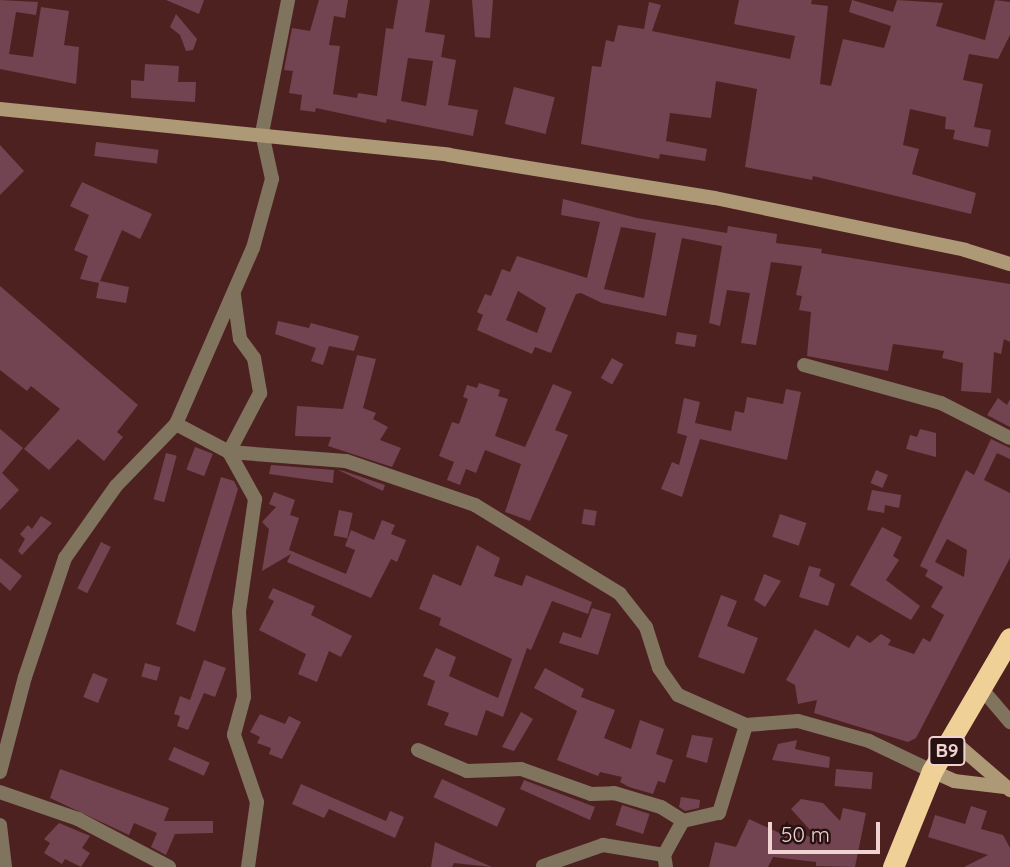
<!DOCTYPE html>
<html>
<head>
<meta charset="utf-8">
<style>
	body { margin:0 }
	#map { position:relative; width:1010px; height:867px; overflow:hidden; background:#4e2121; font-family:Quicksand,sans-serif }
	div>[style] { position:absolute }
	.building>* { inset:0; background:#724350; transform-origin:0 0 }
	.street>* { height:14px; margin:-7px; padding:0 7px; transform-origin:7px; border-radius:7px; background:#80745e }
	.secondary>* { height:14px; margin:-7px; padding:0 7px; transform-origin:7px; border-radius:7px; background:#ad9975 }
	.highway>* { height:21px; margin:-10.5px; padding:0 10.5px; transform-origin:10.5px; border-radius:10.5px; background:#efd097 }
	span { translate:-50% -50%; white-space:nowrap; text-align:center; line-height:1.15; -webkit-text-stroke:6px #271212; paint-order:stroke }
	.shield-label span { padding:2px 5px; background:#271212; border:2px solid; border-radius:5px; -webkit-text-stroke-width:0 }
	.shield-label { font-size:19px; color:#f0d2d0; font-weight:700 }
	.scale { position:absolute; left:768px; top:822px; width:112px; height:32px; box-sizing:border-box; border:4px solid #f0d2d0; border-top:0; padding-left:9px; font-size:21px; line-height:24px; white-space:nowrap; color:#f0d2d0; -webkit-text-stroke:5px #271212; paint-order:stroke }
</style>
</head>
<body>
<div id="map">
	<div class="building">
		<i style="clip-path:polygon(0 0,38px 2px,36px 15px,16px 12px,9px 54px,33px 57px,41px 7px,69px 11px,64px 45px,79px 47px,76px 84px,0 69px)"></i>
		<i style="clip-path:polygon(166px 0,204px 0,199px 14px)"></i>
		<i style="clip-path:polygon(evenodd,319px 0,348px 0,345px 18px,334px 16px,329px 45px,340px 46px,333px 94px,357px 98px,358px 93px,377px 96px,386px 28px,393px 29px,398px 0,430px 0,425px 32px,445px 35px,441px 57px,456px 60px,448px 105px,478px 110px,473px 136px,387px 119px,386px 123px,316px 108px,315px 112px,300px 110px,302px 95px,289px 93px,293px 71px,284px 70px,292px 28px,310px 31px,319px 0,408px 58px,433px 61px,426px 106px,401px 101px,408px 58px)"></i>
		<i style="clip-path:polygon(472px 0,493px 0,490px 38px,475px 37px)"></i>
		<i style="clip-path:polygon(739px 0,812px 0,811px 4px,828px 6px,820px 84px,831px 86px,843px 39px,884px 48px,891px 26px,849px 12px,852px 0,893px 12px,897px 0,943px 3px,936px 26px,985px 40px,995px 0,1010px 2px,1010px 35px,998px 59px,969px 54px,963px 80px,983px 84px,974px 127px,991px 130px,988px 147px,953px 139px,955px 130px,945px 129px,946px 117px,910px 109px,903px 145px,919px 149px,912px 174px,976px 193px,971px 214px,813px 176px,812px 180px,745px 167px,757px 89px,716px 81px,711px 118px,670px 113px,666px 141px,707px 149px,705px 161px,660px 154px,659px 159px,581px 144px,592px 66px,601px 67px,606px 40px,614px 42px,618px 25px,644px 29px,649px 2px,661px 5px,652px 31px,790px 59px,795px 36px,734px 24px)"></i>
		<i style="clip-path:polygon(176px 14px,197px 39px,193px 50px,186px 51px,180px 35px,170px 27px)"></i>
		<i style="clip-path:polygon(145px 64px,179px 66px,178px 82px,196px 82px,195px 102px,131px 98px,131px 80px,144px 81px)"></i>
		<i style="left:514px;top:87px;width:42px;height:38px;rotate:14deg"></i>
		<i style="left:96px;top:142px;width:63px;height:14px;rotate:7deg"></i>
		<i style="clip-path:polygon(0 145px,24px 171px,0 195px)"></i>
		<i style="clip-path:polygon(82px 182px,152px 214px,140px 239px,122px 230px,100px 281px,129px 287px,126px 303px,96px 298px,99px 283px,80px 279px,88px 256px,74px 250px,89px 215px,70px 206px)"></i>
		<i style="clip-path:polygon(evenodd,563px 199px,637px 218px,727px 233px,728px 226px,777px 234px,776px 243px,822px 249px,821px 253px,1010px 284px,1010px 342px,1004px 339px,1001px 354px,994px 352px,991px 393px,961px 391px,963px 363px,942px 358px,944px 351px,893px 344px,888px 371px,807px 356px,811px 312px,799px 310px,802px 296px,796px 295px,802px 266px,771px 262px,756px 345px,741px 343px,750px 293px,727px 290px,720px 326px,709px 323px,722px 246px,682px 238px,666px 316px,602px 303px,581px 293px,576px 294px,551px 353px,535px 347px,532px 354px,477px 330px,483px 315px,477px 312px,485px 294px,491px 296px,502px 269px,510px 272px,517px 256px,587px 278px,600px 222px,561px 215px,563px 199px,621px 227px,656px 233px,644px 298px,604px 289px,621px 227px,563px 199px,518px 291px,546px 308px,537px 333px,506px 320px,518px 291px)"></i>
		<i style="clip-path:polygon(0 286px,138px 405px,117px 432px,123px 437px,104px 461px,78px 439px,49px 470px,24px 449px,60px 409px,31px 386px,27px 391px,0 370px)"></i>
		<i style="clip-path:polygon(278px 321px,309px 328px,311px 323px,359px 336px,354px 351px,329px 346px,323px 365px,311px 361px,316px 348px,275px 334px)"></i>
		<i style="left:677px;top:332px;width:20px;height:12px;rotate:9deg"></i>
		<i style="clip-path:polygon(357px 355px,376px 359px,363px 408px,376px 413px,373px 419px,388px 427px,380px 440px,401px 448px,392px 467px,328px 446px,331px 437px,295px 436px,297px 406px,343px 409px)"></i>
		<i style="left:612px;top:358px;width:13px;height:23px;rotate:29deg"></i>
		<i style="clip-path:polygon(479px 383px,500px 390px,498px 396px,508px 399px,495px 436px,525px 447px,553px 384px,572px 392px,555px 430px,568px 435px,530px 521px,505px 512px,521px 464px,485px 450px,476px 473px,466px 469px,460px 485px,447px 480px,454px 462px,439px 456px,452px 422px,459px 424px,468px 399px,463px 397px,467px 385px,477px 388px)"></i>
		<i style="clip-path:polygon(786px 389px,801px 392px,787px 460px,700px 439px,682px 497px,661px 489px,672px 462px,679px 465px,687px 436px,677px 433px,684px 398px,700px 402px,695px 423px,731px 431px,735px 411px,744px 413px,747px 397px,783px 404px)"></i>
		<i style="clip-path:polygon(998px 398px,1007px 405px,1010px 399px,1010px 427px,987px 415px)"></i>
		<i style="clip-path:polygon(0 429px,23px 448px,2px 473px,19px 490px,0 510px)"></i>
		<i style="clip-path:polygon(920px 429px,936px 433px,936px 457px,906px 449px,910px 435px,917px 437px)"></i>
		<i style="clip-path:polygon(evenodd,991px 439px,1010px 448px,1010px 459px,997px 453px,984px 480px,1010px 493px,1010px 558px,916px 738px,908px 742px,814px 713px,817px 700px,798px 704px,795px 685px,786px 680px,815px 629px,849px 648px,857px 635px,870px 643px,881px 634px,891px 640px,888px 645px,914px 654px,923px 638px,930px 642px,944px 615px,931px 607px,943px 587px,925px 576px,928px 570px,920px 566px,966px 470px,974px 475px,991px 439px,947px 539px,967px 550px,964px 577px,935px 562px,947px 539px)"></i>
		<i style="left:195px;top:447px;width:19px;height:24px;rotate:21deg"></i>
		<i style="left:166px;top:453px;width:11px;height:48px;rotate:15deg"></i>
		<i style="clip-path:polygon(271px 465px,334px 470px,333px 483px,269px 474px)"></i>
		<i style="clip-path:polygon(338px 470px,344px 471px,385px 485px,383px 491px)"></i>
		<i style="left:876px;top:470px;width:13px;height:14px;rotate:23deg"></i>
		<i style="clip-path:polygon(221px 477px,234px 481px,238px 489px,195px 632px,176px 624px)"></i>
		<i style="clip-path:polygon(872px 490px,901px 495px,899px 508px,885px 505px,884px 513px,867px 510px)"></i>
		<i style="clip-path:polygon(274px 492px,295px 500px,290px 515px,299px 518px,289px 550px,346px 574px,355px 550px,345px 546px,351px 530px,374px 540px,382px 520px,395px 525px,391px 534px,406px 540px,397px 562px,391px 559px,371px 598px,287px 562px,291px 554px,262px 571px,269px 529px,262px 522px,276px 507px,269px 504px)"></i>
		<i style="left:584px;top:509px;width:13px;height:15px;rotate:9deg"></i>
		<i style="left:339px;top:510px;width:14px;height:26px;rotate:12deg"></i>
		<i style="left:780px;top:514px;width:28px;height:24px;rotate:19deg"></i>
		<i style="clip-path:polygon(41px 516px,52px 523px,22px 555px,18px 551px,25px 539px,20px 534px,28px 525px,32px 529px)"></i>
		<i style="clip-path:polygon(882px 527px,902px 537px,893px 556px,899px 560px,886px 580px,920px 606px,911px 620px,850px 585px)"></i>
		<i style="left:101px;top:542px;width:11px;height:52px;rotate:27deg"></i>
		<i style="clip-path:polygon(477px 545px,500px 558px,494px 576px,522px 586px,526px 575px,592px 602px,588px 614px,552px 601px,531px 650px,527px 648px,503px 717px,486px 710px,477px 736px,444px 725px,449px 713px,427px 705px,435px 681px,423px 676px,436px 648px,456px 657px,449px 676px,498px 698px,512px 659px,439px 625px,441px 618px,419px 609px,433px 574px,461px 586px)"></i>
		<i style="clip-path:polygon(0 558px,22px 576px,10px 591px,0 582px)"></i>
		<i style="clip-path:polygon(809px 566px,821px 569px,819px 576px,835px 584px,828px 606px,799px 597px)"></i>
		<i style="clip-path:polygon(764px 574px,781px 581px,765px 607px,754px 600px)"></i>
		<i style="clip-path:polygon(273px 588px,315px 606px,311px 615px,352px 636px,341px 657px,329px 651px,317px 682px,298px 674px,306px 654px,259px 630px,274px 601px,268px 598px)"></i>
		<i style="clip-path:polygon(721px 595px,737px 601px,727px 626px,758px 638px,744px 674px,698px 657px)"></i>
		<i style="clip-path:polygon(592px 608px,611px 614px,598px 655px,559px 643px,563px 632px,581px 638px)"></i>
		<i style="clip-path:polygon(204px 660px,226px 668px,215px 697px,204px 693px,188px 730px,177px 726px,180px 716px,174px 714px,180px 696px,190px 700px)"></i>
		<i style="left:145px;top:663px;width:16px;height:14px;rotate:15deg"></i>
		<i style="clip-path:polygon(545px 668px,584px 689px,581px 697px,615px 710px,604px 738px,631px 749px,640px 720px,664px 729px,656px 754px,673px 760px,665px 783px,658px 781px,653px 794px,629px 787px,620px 782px,622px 777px,600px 772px,598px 776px,557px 760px,577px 711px,534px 688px)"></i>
		<i style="left:93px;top:673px;width:16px;height:26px;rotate:22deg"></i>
		<i style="clip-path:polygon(521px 712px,533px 719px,514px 751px,502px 747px)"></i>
		<i style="clip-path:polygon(260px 714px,285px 724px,289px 716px,301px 722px,282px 759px,269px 754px,271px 748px,257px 743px,260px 737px,250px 732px)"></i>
		<i style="clip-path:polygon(692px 735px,713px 738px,707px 763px,686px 757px)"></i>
		<i style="clip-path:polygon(797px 740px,795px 749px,830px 757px,829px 768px,772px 760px,778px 744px)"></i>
		<i style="left:174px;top:747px;width:39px;height:14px;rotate:24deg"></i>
		<i style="clip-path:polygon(60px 769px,169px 808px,164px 821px,213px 821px,213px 833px,175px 834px,166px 855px,151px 847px,157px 833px,134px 823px,129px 835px,50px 798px)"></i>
		<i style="left:836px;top:769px;width:37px;height:17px;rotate:5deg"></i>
		<i style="left:442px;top:779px;width:70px;height:20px;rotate:25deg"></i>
		<i style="clip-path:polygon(524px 780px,595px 807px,590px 820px,520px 789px)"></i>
		<i style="clip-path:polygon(301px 784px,386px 821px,390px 811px,404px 817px,395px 838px,329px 809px,324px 818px,292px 804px)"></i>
		<i style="clip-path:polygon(681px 797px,700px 800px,699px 808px,685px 811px,679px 807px)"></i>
		<i style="clip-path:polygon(801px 799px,823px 803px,840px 821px,843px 808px,866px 813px,855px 867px,816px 866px,816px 862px,773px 857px,768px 867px,709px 867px,715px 842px,736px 847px,749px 819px,786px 836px,787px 826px,822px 843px,791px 809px)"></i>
		<i style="left:622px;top:805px;width:29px;height:21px;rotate:18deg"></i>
		<i style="clip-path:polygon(971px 806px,987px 811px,981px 829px,1003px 835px,1010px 848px,1010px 867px,964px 867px,988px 855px,928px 837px,935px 815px,965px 824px)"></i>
		<i style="clip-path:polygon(59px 823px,90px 836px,82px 848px,90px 853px,81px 867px,65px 859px,62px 864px,44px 853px,50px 843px,44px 839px)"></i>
		<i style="clip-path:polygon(435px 842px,492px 867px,454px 863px,452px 867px,431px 867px)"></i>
	</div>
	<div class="street">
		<i style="left:234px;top:296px;width:43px;rotate:82.1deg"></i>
		<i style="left:240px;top:339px;width:24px;rotate:54deg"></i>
		<i style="left:254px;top:358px;width:36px;rotate:80deg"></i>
		<i style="left:260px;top:393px;width:67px;rotate:117.7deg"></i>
		<i style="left:229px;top:452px;width:54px;rotate:61deg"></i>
		<i style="left:255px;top:499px;width:114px;rotate:98.1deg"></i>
		<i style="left:239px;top:612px;width:85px;rotate:86.6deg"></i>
		<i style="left:244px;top:697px;width:39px;rotate:105deg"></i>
		<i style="left:234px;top:735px;width:71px;rotate:71.1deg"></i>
		<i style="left:257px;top:802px;width:66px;rotate:97.9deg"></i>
		<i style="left:804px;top:365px;width:142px;rotate:15.5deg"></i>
		<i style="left:941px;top:403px;width:77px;rotate:26.9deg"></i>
		<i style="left:176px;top:424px;width:60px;rotate:27.8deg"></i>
		<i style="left:229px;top:452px;width:117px;rotate:4.4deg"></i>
		<i style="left:346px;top:461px;width:136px;rotate:18.8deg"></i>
		<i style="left:475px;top:505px;width:170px;rotate:31.5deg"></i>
		<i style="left:620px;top:594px;width:42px;rotate:51.8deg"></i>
		<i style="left:646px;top:627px;width:43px;rotate:72.4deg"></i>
		<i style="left:659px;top:668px;width:33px;rotate:55deg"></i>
		<i style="left:678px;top:695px;width:74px;rotate:23.8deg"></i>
		<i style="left:746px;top:725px;width:52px;rotate:-4.4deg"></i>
		<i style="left:798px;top:721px;width:74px;rotate:15.7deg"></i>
		<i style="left:869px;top:741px;width:70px;rotate:25.5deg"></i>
		<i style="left:981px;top:688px;width:45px;rotate:49.5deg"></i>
		<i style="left:418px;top:750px;width:53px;rotate:23.2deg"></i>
		<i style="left:467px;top:771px;width:54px;rotate:-2.1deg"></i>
		<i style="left:521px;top:769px;width:74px;rotate:19.7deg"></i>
		<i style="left:591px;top:794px;width:23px;rotate:-2deg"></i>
		<i style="left:614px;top:793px;width:49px;rotate:16.6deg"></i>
		<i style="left:661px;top:807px;width:26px;rotate:32deg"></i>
		<i style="left:0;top:772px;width:98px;rotate:-75.3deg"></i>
		<i style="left:25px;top:677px;width:126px;rotate:-71.4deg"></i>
		<i style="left:65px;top:558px;width:88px;rotate:-54.7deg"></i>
		<i style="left:116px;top:486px;width:86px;rotate:-45.9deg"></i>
		<i style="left:176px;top:424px;width:192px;rotate:-66.4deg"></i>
		<i style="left:253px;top:248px;width:72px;rotate:-74.6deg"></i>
		<i style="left:272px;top:179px;width:47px;rotate:-102.3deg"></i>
		<i style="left:262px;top:133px;width:136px;rotate:-78.9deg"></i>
		<i style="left:0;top:792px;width:83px;rotate:19.1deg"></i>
		<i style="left:78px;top:819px;width:103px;rotate:27.8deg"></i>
		<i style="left:0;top:825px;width:42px;rotate:83.2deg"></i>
		<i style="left:543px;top:866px;width:64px;rotate:-19.3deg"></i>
		<i style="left:603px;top:845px;width:62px;rotate:9.3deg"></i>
		<i style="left:666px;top:867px;width:12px;rotate:-99deg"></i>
		<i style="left:664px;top:855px;width:39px;rotate:-61deg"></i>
		<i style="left:683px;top:821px;width:37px;rotate:-13deg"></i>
		<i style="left:719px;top:813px;width:92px;rotate:-72.9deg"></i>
	</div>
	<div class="secondary">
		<i style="left:0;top:109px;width:451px;rotate:5.8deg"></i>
		<i style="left:449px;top:155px;width:269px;rotate:9.2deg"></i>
		<i style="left:715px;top:198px;width:255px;rotate:11.7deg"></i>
		<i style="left:965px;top:250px;width:47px;rotate:17.3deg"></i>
		<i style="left:952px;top:740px;width:77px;rotate:40.8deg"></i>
		<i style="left:932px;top:771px;width:24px;rotate:24deg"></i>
		<i style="left:954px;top:781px;width:51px;rotate:6.7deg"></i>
	</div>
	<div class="highway">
		<i style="left:893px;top:867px;width:104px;rotate:-67.9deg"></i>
		<i style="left:932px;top:771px;width:154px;rotate:-59.6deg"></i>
	</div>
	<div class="shield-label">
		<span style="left:947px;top:751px">B9</span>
	</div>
	<div class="scale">50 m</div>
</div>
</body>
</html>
